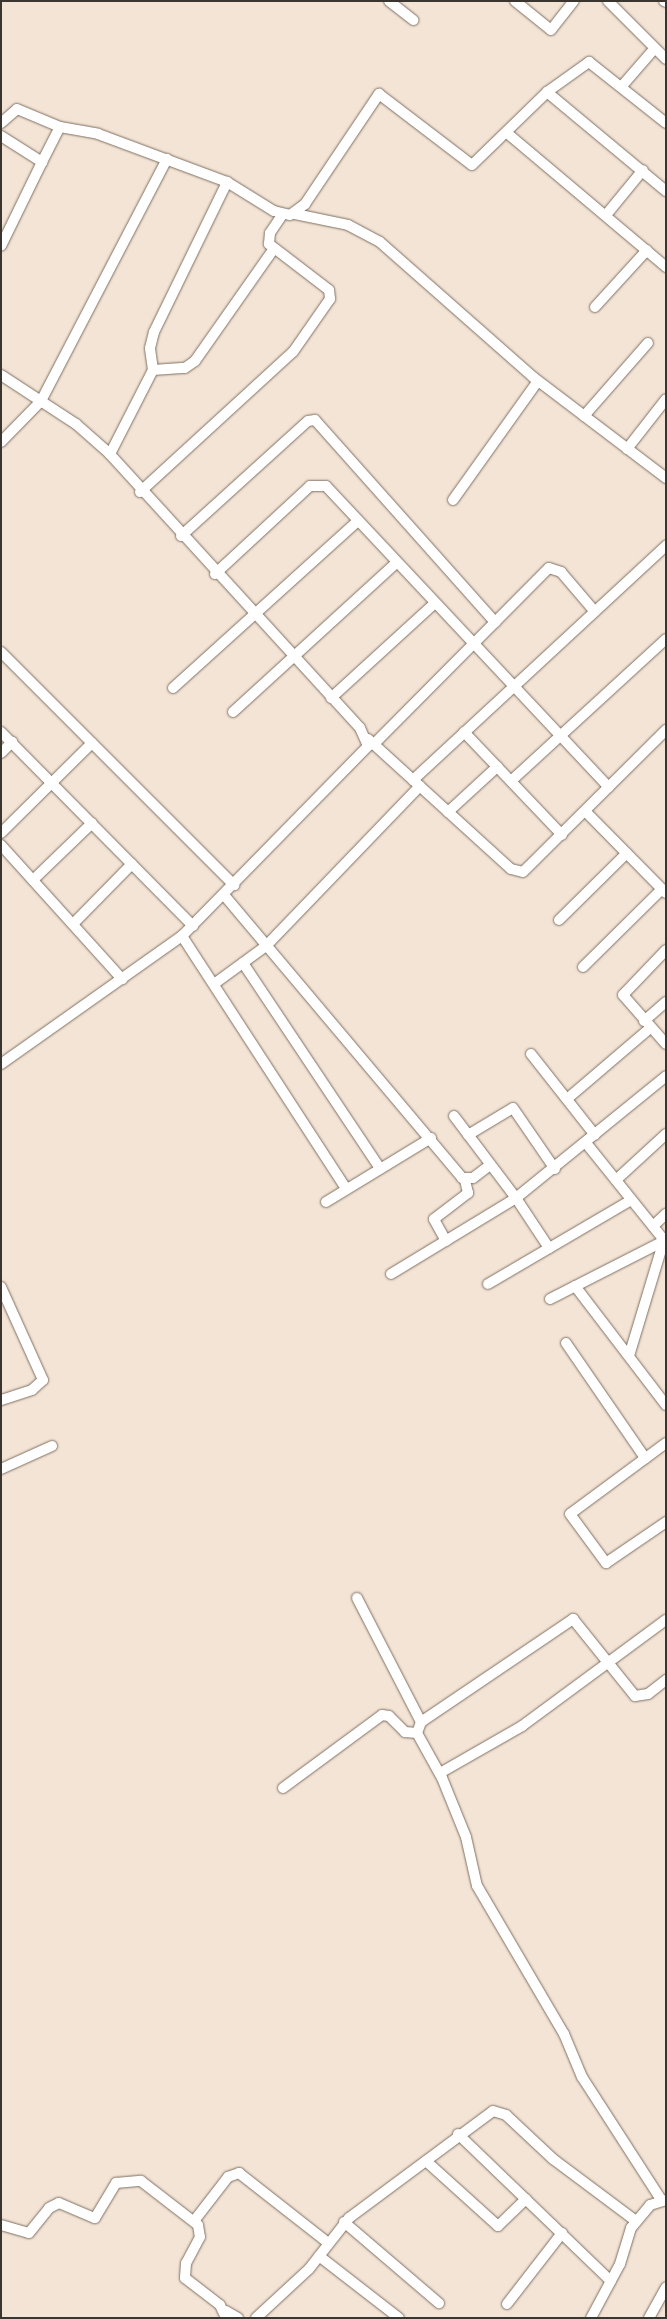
<!DOCTYPE html>
<html>
<head>
<meta charset="utf-8">
<style>
	body { margin:0 }
	#map { position:relative; width:667px; height:2319px; overflow:hidden; background:#f4e4d5; font-family:"Space Grotesk",sans-serif }
	div>[style] { position:absolute }
	.roads { filter:drop-shadow(0 0 1px #7e7063) drop-shadow(0 0 1px #7e7063) }
	.minor>* { height:10px; margin:-5px; padding:0 5px; transform-origin:5px; border-radius:5px; background:#fff }
	span { translate:-50% -50%; white-space:nowrap; text-align:center; line-height:1.15; -webkit-text-stroke:4.5px #fff2e6; paint-order:stroke }
	.frame { position:absolute; inset:0; border:2px solid #3b352f; pointer-events:none }
</style>
</head>
<body>
<div id="map">
	<div class="roads">
		<div class="minor">
			<i style="left:389px;top:1px;width:31px;rotate:38deg"></i>
			<i style="left:515px;top:1px;width:46px;rotate:38.9deg"></i>
			<i style="left:551px;top:30px;width:37px;rotate:-52deg"></i>
			<i style="left:608px;top:1px;width:82px;rotate:45deg"></i>
			<i style="left:664px;top:1px;width:2px;rotate:27deg"></i>
			<i style="left:622px;top:86px;width:49px;rotate:-49.1deg"></i>
			<i style="left:547px;top:92px;width:155px;rotate:39.8deg"></i>
			<i style="left:1px;top:123px;width:21px;rotate:-41deg"></i>
			<i style="left:17px;top:109px;width:47px;rotate:22.7deg"></i>
			<i style="left:60px;top:127px;width:39px;rotate:10deg"></i>
			<i style="left:98px;top:134px;width:138px;rotate:20.4deg"></i>
			<i style="left:227px;top:182px;width:55px;rotate:31.7deg"></i>
			<i style="left:274px;top:211px;width:16px;rotate:14deg"></i>
			<i style="left:290px;top:215px;width:19px;rotate:-36deg"></i>
			<i style="left:305px;top:204px;width:133px;rotate:-56.1deg"></i>
			<i style="left:379px;top:94px;width:117px;rotate:37.4deg"></i>
			<i style="left:472px;top:165px;width:105px;rotate:-44.2deg"></i>
			<i style="left:547px;top:92px;width:52px;rotate:-35.5deg"></i>
			<i style="left:589px;top:62px;width:98px;rotate:38.4deg"></i>
			<i style="left:507px;top:133px;width:208px;rotate:40.1deg"></i>
			<i style="left:1px;top:136px;width:49px;rotate:32.4deg"></i>
			<i style="left:42px;top:162px;width:93px;rotate:116deg"></i>
			<i style="left:42px;top:162px;width:39px;rotate:-63deg"></i>
			<i style="left:295px;top:214px;width:54px;rotate:11.7deg"></i>
			<i style="left:348px;top:225px;width:36px;rotate:28deg"></i>
			<i style="left:380px;top:242px;width:204px;rotate:41.4deg"></i>
			<i style="left:533px;top:377px;width:167px;rotate:37.2deg"></i>
			<i style="left:606px;top:215px;width:58px;rotate:-50.6deg"></i>
			<i style="left:595px;top:307px;width:77px;rotate:-47.6deg"></i>
			<i style="left:153px;top:370px;width:32px;rotate:-4deg"></i>
			<i style="left:185px;top:368px;width:12px;rotate:-35deg"></i>
			<i style="left:195px;top:361px;width:136px;rotate:-54.9deg"></i>
			<i style="left:1px;top:375px;width:90px;rotate:33.2deg"></i>
			<i style="left:76px;top:424px;width:45px;rotate:41.4deg"></i>
			<i style="left:584px;top:416px;width:97px;rotate:-48.8deg"></i>
			<i style="left:1px;top:442px;width:57px;rotate:-45.7deg"></i>
			<i style="left:41px;top:401px;width:273px;rotate:-62.5deg"></i>
			<i style="left:627px;top:449px;width:63px;rotate:-52deg"></i>
			<i style="left:140px;top:492px;width:207px;rotate:-42.5deg"></i>
			<i style="left:293px;top:352px;width:65px;rotate:-55.1deg"></i>
			<i style="left:330px;top:299px;width:9px;rotate:-96deg"></i>
			<i style="left:329px;top:290px;width:76px;rotate:-142.5deg"></i>
			<i style="left:269px;top:244px;width:11px;rotate:-85deg"></i>
			<i style="left:270px;top:233px;width:22px;rotate:-56deg"></i>
			<i style="left:453px;top:500px;width:146px;rotate:-54.5deg"></i>
			<i style="left:181px;top:536px;width:171px;rotate:-42.2deg"></i>
			<i style="left:308px;top:421px;width:7px;rotate:-8deg"></i>
			<i style="left:315px;top:420px;width:271px;rotate:48.3deg"></i>
			<i style="left:215px;top:574px;width:129px;rotate:-42.8deg"></i>
			<i style="left:310px;top:486px;width:16px"></i>
			<i style="left:326px;top:486px;width:413px;rotate:46.8deg"></i>
			<i style="left:1px;top:652px;width:330px;rotate:45deg"></i>
			<i style="left:173px;top:688px;width:249px;rotate:-42.1deg"></i>
			<i style="left:331px;top:698px;width:141px;rotate:-42.4deg"></i>
			<i style="left:233px;top:712px;width:222px;rotate:-42.4deg"></i>
			<i style="left:1px;top:732px;width:273px;rotate:45.3deg"></i>
			<i style="left:464px;top:732px;width:142px;rotate:46.4deg"></i>
			<i style="left:368px;top:739px;width:193px;rotate:42.3deg"></i>
			<i style="left:511px;top:869px;width:12px;rotate:14deg"></i>
			<i style="left:523px;top:872px;width:202px;rotate:-44.8deg"></i>
			<i style="left:374px;top:744px;width:248px;rotate:-45.2deg"></i>
			<i style="left:549px;top:568px;width:13px;rotate:18deg"></i>
			<i style="left:561px;top:572px;width:52px;rotate:49.6deg"></i>
			<i style="left:1px;top:753px;width:16px;rotate:-45deg"></i>
			<i style="left:413px;top:780px;width:345px;rotate:-42.8deg"></i>
			<i style="left:511px;top:781px;width:210px;rotate:-42.5deg"></i>
			<i style="left:585px;top:811px;width:115px;rotate:45.4deg"></i>
			<i style="left:448px;top:812px;width:67px;rotate:-42.6deg"></i>
			<i style="left:1px;top:833px;width:128px;rotate:-44.7deg"></i>
			<i style="left:1px;top:845px;width:181px;rotate:47.9deg"></i>
			<i style="left:33px;top:880px;width:82px;rotate:-44deg"></i>
			<i style="left:224px;top:895px;width:370px;rotate:49.9deg"></i>
			<i style="left:462px;top:1178px;width:11px"></i>
			<i style="left:473px;top:1178px;width:21px;rotate:-37deg"></i>
			<i style="left:559px;top:920px;width:95px;rotate:-44.6deg"></i>
			<i style="left:73px;top:924px;width:84px;rotate:-45.5deg"></i>
			<i style="left:182px;top:936px;width:299px;rotate:57deg"></i>
			<i style="left:666px;top:950px;width:62px;rotate:133.7deg"></i>
			<i style="left:623px;top:995px;width:65px;rotate:48.7deg"></i>
			<i style="left:243px;top:963px;width:245px;rotate:56.3deg"></i>
			<i style="left:583px;top:967px;width:111px;rotate:-44.6deg"></i>
			<i style="left:214px;top:984px;width:64px;rotate:-36.2deg"></i>
			<i style="left:266px;top:946px;width:222px;rotate:-46.1deg"></i>
			<i style="left:644px;top:1021px;width:29px;rotate:-41deg"></i>
			<i style="left:531px;top:1054px;width:103px;rotate:51.7deg"></i>
			<i style="left:1px;top:1064px;width:222px;rotate:-35.3deg"></i>
			<i style="left:182px;top:936px;width:266px;rotate:-45.6deg"></i>
			<i style="left:368px;top:746px;width:20px;rotate:-114deg"></i>
			<i style="left:360px;top:728px;width:371px;rotate:-132.4deg"></i>
			<i style="left:110px;top:454px;width:94px;rotate:-62.9deg"></i>
			<i style="left:153px;top:370px;width:22px;rotate:-98deg"></i>
			<i style="left:150px;top:348px;width:16px;rotate:-76deg"></i>
			<i style="left:154px;top:332px;width:167px;rotate:-64deg"></i>
			<i style="left:567px;top:1099px;width:109px;rotate:-40.5deg"></i>
			<i style="left:454px;top:1116px;width:103px;rotate:52.9deg"></i>
			<i style="left:516px;top:1198px;width:193px;rotate:-39.1deg"></i>
			<i style="left:468px;top:1135px;width:52px;rotate:-31deg"></i>
			<i style="left:513px;top:1108px;width:74px;rotate:55.5deg"></i>
			<i style="left:586px;top:1143px;width:124px;rotate:51.2deg"></i>
			<i style="left:664px;top:1240px;width:121px;rotate:106.8deg"></i>
			<i style="left:616px;top:1180px;width:68px;rotate:-42.6deg"></i>
			<i style="left:326px;top:1202px;width:123px;rotate:-31.4deg"></i>
			<i style="left:653px;top:1226px;width:18px;rotate:-43deg"></i>
			<i style="left:446px;top:1241px;width:25px;rotate:-119deg"></i>
			<i style="left:434px;top:1219px;width:43px;rotate:-37.4deg"></i>
			<i style="left:468px;top:1193px;width:13px;rotate:-103deg"></i>
			<i style="left:391px;top:1274px;width:146px;rotate:-31.3deg"></i>
			<i style="left:516px;top:1198px;width:60px;rotate:56.6deg"></i>
			<i style="left:488px;top:1284px;width:166px;rotate:-30.4deg"></i>
			<i style="left:575px;top:1286px;width:150px;rotate:52.6deg"></i>
			<i style="left:1px;top:1287px;width:102px;rotate:65.7deg"></i>
			<i style="left:43px;top:1380px;width:15px;rotate:138deg"></i>
			<i style="left:32px;top:1390px;width:33px;rotate:162deg"></i>
			<i style="left:550px;top:1299px;width:130px;rotate:-27deg"></i>
			<i style="left:566px;top:1343px;width:140px;rotate:55.5deg"></i>
			<i style="left:666px;top:1443px;width:119px;rotate:143.5deg"></i>
			<i style="left:570px;top:1514px;width:61px;rotate:53.7deg"></i>
			<i style="left:606px;top:1563px;width:73px;rotate:-34.3deg"></i>
			<i style="left:1px;top:1469px;width:56px;rotate:-24.3deg"></i>
			<i style="left:357px;top:1598px;width:140px;rotate:62.7deg"></i>
			<i style="left:440px;top:1773px;width:95px;rotate:-29.8deg"></i>
			<i style="left:522px;top:1726px;width:179px;rotate:-36.4deg"></i>
			<i style="left:283px;top:1788px;width:123px;rotate:-36.4deg"></i>
			<i style="left:382px;top:1715px;width:7px;rotate:8deg"></i>
			<i style="left:389px;top:1716px;width:23px;rotate:45deg"></i>
			<i style="left:405px;top:1732px;width:12px;rotate:5deg"></i>
			<i style="left:458px;top:2134px;width:212px;rotate:43.9deg"></i>
			<i style="left:426px;top:2161px;width:97px;rotate:42.1deg"></i>
			<i style="left:498px;top:2226px;width:39px;rotate:-44deg"></i>
			<i style="left:662px;top:2201px;width:148px;rotate:-122.8deg"></i>
			<i style="left:582px;top:2077px;width:47px;rotate:-112.7deg"></i>
			<i style="left:564px;top:2034px;width:172px;rotate:-120.4deg"></i>
			<i style="left:477px;top:1886px;width:50px;rotate:-102.7deg"></i>
			<i style="left:466px;top:1837px;width:64px;rotate:-112.1deg"></i>
			<i style="left:442px;top:1778px;width:51px;rotate:-119.1deg"></i>
			<i style="left:417px;top:1733px;width:12px;rotate:-70deg"></i>
			<i style="left:421px;top:1722px;width:184px;rotate:-34.1deg"></i>
			<i style="left:573px;top:1619px;width:99px;rotate:51.2deg"></i>
			<i style="left:635px;top:1696px;width:13px;rotate:-9deg"></i>
			<i style="left:648px;top:1694px;width:23px;rotate:-38deg"></i>
			<i style="left:194px;top:2221px;width:56px;rotate:-52.3deg"></i>
			<i style="left:228px;top:2177px;width:12px;rotate:-20deg"></i>
			<i style="left:239px;top:2173px;width:112px;rotate:38.1deg"></i>
			<i style="left:344px;top:2222px;width:125px;rotate:40.5deg"></i>
			<i style="left:1px;top:2225px;width:29px;rotate:16deg"></i>
			<i style="left:29px;top:2233px;width:32px;rotate:-51deg"></i>
			<i style="left:49px;top:2208px;width:11px;rotate:-27deg"></i>
			<i style="left:59px;top:2203px;width:39px;rotate:23deg"></i>
			<i style="left:95px;top:2218px;width:41px;rotate:-59deg"></i>
			<i style="left:116px;top:2183px;width:25px;rotate:-5deg"></i>
			<i style="left:141px;top:2181px;width:72px;rotate:37.7deg"></i>
			<i style="left:198px;top:2225px;width:12px;rotate:81deg"></i>
			<i style="left:200px;top:2237px;width:30px;rotate:118deg"></i>
			<i style="left:186px;top:2263px;width:15px;rotate:94deg"></i>
			<i style="left:185px;top:2278px;width:44px;rotate:37.6deg"></i>
			<i style="left:220px;top:2305px;width:14px;rotate:65deg"></i>
			<i style="left:319px;top:2256px;width:101px;rotate:37.8deg"></i>
			<i style="left:507px;top:2304px;width:90px;rotate:-52.2deg"></i>
			<i style="left:226px;top:2311px;width:14px;rotate:30deg"></i>
			<i style="left:256px;top:2318px;width:72px;rotate:-42.8deg"></i>
			<i style="left:309px;top:2269px;width:65px;rotate:-51.9deg"></i>
			<i style="left:349px;top:2218px;width:179px;rotate:-36.6deg"></i>
			<i style="left:493px;top:2111px;width:14px;rotate:17deg"></i>
			<i style="left:506px;top:2115px;width:64px;rotate:43.1deg"></i>
			<i style="left:553px;top:2159px;width:104px;rotate:36.8deg"></i>
			<i style="left:591px;top:2318px;width:61px;rotate:-61.8deg"></i>
			<i style="left:620px;top:2264px;width:38px;rotate:-73deg"></i>
			<i style="left:631px;top:2228px;width:30px;rotate:-50deg"></i>
			<i style="left:650px;top:2205px;width:17px;rotate:-17deg"></i>
			<i style="left:649px;top:2318px;width:35px;rotate:-61deg"></i>
		</div>
	</div>
	<div class="frame"></div>
</div>
</body>
</html>
